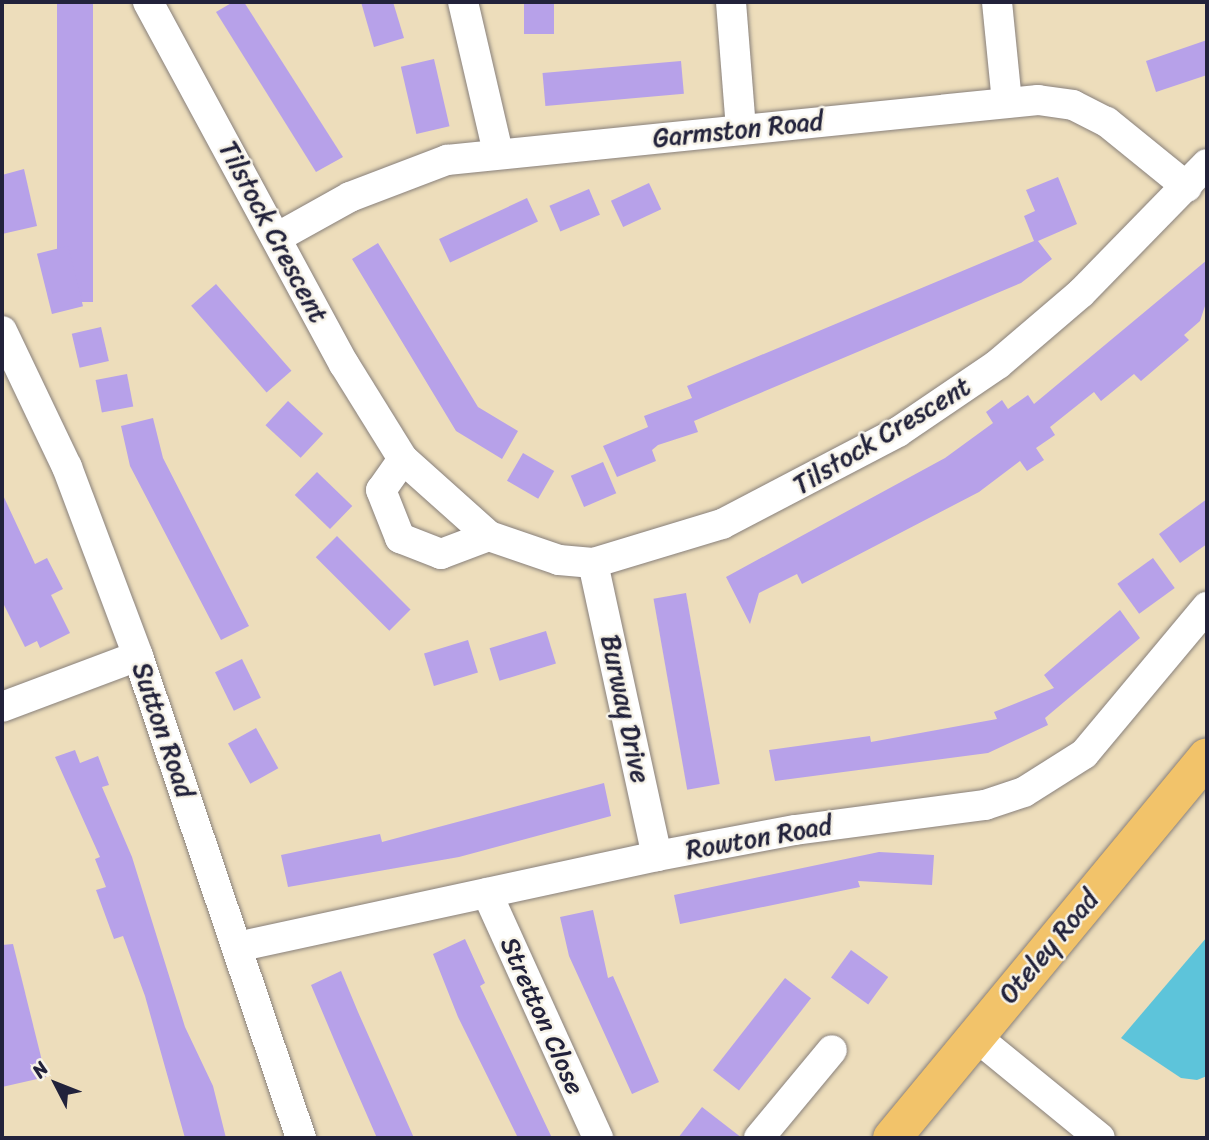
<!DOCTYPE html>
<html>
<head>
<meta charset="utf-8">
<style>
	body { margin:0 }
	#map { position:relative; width:1209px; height:1140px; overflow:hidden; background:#edddbb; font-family:Sriracha,sans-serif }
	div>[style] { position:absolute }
	.water>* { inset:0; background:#5dc4da }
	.building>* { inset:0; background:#b7a1e9; transform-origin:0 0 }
	.roads { filter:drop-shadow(0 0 2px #88807b) drop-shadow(0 0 2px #88807b) }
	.minor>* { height:30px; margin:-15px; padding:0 15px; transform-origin:15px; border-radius:15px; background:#fff }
	.major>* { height:38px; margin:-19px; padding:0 19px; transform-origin:19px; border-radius:19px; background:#f2c36a }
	span { translate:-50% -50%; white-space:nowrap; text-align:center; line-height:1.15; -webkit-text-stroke:5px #f7f3e8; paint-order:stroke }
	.street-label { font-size:26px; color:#22223b }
	.frame { position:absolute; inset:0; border:4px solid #22223b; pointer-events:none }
	.north { position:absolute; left:21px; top:1049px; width:70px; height:70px; -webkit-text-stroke:5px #f7f3e8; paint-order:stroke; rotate:312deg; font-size:19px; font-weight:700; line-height:28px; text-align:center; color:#22223b }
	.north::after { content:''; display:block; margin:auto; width:24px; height:32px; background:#22223b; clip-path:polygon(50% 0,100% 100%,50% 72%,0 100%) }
</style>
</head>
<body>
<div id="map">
	<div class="water">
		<i style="clip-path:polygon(1207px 937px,1207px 1076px,1197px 1080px,1181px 1078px,1121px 1038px)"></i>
	</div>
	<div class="building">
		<i style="left:57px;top:2px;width:36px;height:300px"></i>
		<i style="clip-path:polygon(233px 2px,244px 2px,343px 157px,316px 172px,216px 12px)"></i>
		<i style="clip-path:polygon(361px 2px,393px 2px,404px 38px,374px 47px)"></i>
		<i style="left:524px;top:2px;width:30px;height:32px"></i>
		<i style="clip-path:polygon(1207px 40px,1207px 75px,1156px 92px,1146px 61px)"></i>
		<i style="left:434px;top:59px;width:69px;height:34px;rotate:77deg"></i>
		<i style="left:681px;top:61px;width:33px;height:139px;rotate:85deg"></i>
		<i style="clip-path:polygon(24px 169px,37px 226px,2px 234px,2px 175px)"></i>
		<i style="clip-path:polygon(1058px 177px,1077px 224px,1038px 241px,1052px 259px,1021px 283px,694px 421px,698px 432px,658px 445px,652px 450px,656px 461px,617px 477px,603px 446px,648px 427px,644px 416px,692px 398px,687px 386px,1034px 241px,1024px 216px,1035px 211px,1026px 190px)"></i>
		<i style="left:649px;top:183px;width:29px;height:42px;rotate:65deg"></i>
		<i style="left:589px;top:189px;width:28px;height:43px;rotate:67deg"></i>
		<i style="left:527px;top:198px;width:26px;height:97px;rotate:65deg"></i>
		<i style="clip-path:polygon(378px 243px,478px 407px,518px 431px,502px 459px,456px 431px,352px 259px)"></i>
		<i style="left:68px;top:246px;width:62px;height:32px;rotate:76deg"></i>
		<i style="clip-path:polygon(1207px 260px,1207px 300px,1200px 321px,1184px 335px,1189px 340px,1141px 381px,1134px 374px,1101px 401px,1094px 392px,1050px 427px,1055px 435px,1036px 448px,1044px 460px,1027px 471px,1020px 461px,979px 492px,802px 584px,797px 574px,759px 593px,750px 624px,726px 577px,945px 458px,993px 423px,986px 412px,1002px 400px,1008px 409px,1028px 395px,1034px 404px)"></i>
		<i style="left:216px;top:284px;width:115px;height:33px;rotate:49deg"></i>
		<i style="left:101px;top:327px;width:35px;height:30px;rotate:77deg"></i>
		<i style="left:127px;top:374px;width:33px;height:32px;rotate:79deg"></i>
		<i style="left:288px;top:401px;width:48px;height:33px;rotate:43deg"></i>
		<i style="clip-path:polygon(153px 418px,163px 458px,249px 626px,221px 640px,130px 466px,121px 426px)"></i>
		<i style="left:523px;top:453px;width:36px;height:32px;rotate:30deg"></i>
		<i style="left:603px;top:462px;width:34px;height:35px;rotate:67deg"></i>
		<i style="left:317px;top:472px;width:49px;height:32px;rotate:44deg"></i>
		<i style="clip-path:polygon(2px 493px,35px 564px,47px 558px,63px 589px,51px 595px,70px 633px,40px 648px,37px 641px,25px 647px,2px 601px)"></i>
		<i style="clip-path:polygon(1207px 499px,1207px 544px,1180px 563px,1159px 534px)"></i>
		<i style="left:337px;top:536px;width:104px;height:30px;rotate:45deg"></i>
		<i style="left:1153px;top:558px;width:37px;height:44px;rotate:54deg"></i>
		<i style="left:686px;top:593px;width:194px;height:33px;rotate:80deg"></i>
		<i style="clip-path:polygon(1120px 610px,1140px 638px,1045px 718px,1048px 725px,988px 753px,775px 781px,769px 750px,870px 736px,871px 742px,997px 719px,994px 712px,1054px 688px,1044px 675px)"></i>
		<i style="left:546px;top:631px;width:34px;height:59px;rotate:73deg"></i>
		<i style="left:468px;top:640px;width:34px;height:46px;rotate:73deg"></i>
		<i style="left:242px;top:659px;width:43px;height:30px;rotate:64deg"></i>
		<i style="left:256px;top:728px;width:46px;height:32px;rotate:61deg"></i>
		<i style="clip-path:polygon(75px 750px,80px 763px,98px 756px,109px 785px,102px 787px,132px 857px,185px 1027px,213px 1086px,226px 1138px,185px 1138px,145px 996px,123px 936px,114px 939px,96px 890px,106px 887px,95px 859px,100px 857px,55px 757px)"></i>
		<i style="clip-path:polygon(604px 783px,611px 816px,459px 857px,288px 887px,281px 855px,380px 834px,382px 842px)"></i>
		<i style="clip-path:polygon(879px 852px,934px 855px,932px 885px,858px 881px,860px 887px,680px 924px,674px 895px)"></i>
		<i style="clip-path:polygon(593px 910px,608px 978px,613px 976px,659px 1082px,632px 1094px,569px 956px,560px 917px)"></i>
		<i style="clip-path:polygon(465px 939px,485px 983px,480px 986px,552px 1138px,518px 1138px,458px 1017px,433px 954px)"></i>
		<i style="clip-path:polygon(13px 944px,46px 1077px,2px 1087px,2px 945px)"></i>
		<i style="left:851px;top:950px;width:46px;height:34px;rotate:36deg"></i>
		<i style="clip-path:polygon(341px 971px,358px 1012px,414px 1138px,377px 1138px,338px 1049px,311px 985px)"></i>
		<i style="left:785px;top:978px;width:33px;height:117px;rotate:38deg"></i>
		<i style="clip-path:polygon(702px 1107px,742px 1138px,678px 1138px)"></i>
	</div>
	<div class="roads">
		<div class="minor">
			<i style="left:148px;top:2px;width:412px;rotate:61.6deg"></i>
			<i style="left:344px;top:364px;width:112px;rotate:58.2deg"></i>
			<i style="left:403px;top:459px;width:115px;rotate:41.8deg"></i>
			<i style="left:489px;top:536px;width:74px;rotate:18.9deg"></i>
			<i style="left:559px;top:560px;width:34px;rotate:5deg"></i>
			<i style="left:593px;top:563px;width:135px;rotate:-16.8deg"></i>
			<i style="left:722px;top:524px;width:199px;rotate:-27.6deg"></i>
			<i style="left:898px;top:432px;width:121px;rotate:-34.2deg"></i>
			<i style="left:998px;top:364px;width:109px;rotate:-40.5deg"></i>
			<i style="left:1081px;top:293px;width:180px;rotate:-45.7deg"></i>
			<i style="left:463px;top:2px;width:155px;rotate:76.9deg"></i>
			<i style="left:731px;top:2px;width:128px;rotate:85.5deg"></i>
			<i style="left:997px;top:2px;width:101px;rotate:84.3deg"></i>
			<i style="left:278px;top:237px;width:82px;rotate:-29.1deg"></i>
			<i style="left:350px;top:197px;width:104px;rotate:-20.9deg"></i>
			<i style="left:447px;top:160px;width:594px;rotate:-5.8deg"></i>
			<i style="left:1038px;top:100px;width:35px;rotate:8deg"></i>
			<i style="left:1073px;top:105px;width:38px;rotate:27deg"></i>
			<i style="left:1107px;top:122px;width:103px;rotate:39.1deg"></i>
			<i style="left:2px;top:331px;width:151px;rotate:64.5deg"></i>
			<i style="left:67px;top:467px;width:202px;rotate:69.4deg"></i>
			<i style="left:138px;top:656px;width:509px;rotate:71.32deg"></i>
			<i style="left:403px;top:459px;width:38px;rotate:125deg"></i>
			<i style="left:381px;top:490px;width:52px;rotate:68.4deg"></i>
			<i style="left:400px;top:538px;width:44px;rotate:21.3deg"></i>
			<i style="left:441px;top:554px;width:51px;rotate:-20.6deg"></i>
			<i style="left:593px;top:563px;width:300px;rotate:77.7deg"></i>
			<i style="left:2px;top:707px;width:145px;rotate:-20.6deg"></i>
			<i style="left:487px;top:893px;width:269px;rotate:65.6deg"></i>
			<i style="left:237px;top:947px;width:430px;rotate:-12.2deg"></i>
			<i style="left:657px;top:856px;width:140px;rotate:-10.7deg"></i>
			<i style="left:795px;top:830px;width:192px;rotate:-7.5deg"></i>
			<i style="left:985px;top:805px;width:41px;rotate:-18.4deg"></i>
			<i style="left:1024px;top:792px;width:71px;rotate:-32.3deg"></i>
			<i style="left:1084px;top:754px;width:192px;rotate:-50.1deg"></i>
			<i style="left:975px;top:1036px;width:161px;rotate:39.2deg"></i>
			<i style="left:759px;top:1138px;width:114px;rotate:-50.3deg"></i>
		</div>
		<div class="major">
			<i style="left:892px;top:1138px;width:494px;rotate:-50.4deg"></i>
		</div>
	</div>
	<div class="street-label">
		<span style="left:738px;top:130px;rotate:-6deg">Garmston Road</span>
		<span style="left:273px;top:232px;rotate:62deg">Tilstock Crescent</span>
		<span style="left:882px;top:436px;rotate:-31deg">Tilstock Crescent</span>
		<span style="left:625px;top:709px;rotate:78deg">Burway Drive</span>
		<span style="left:163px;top:730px;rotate:71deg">Sutton Road</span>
		<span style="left:759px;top:838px;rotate:-10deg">Rowton Road</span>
		<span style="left:1049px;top:947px;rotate:-50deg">Oteley Road</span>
		<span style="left:542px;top:1016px;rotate:66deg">Stretton Close</span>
	</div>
	<div class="frame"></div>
	<div class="north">N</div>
</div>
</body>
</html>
